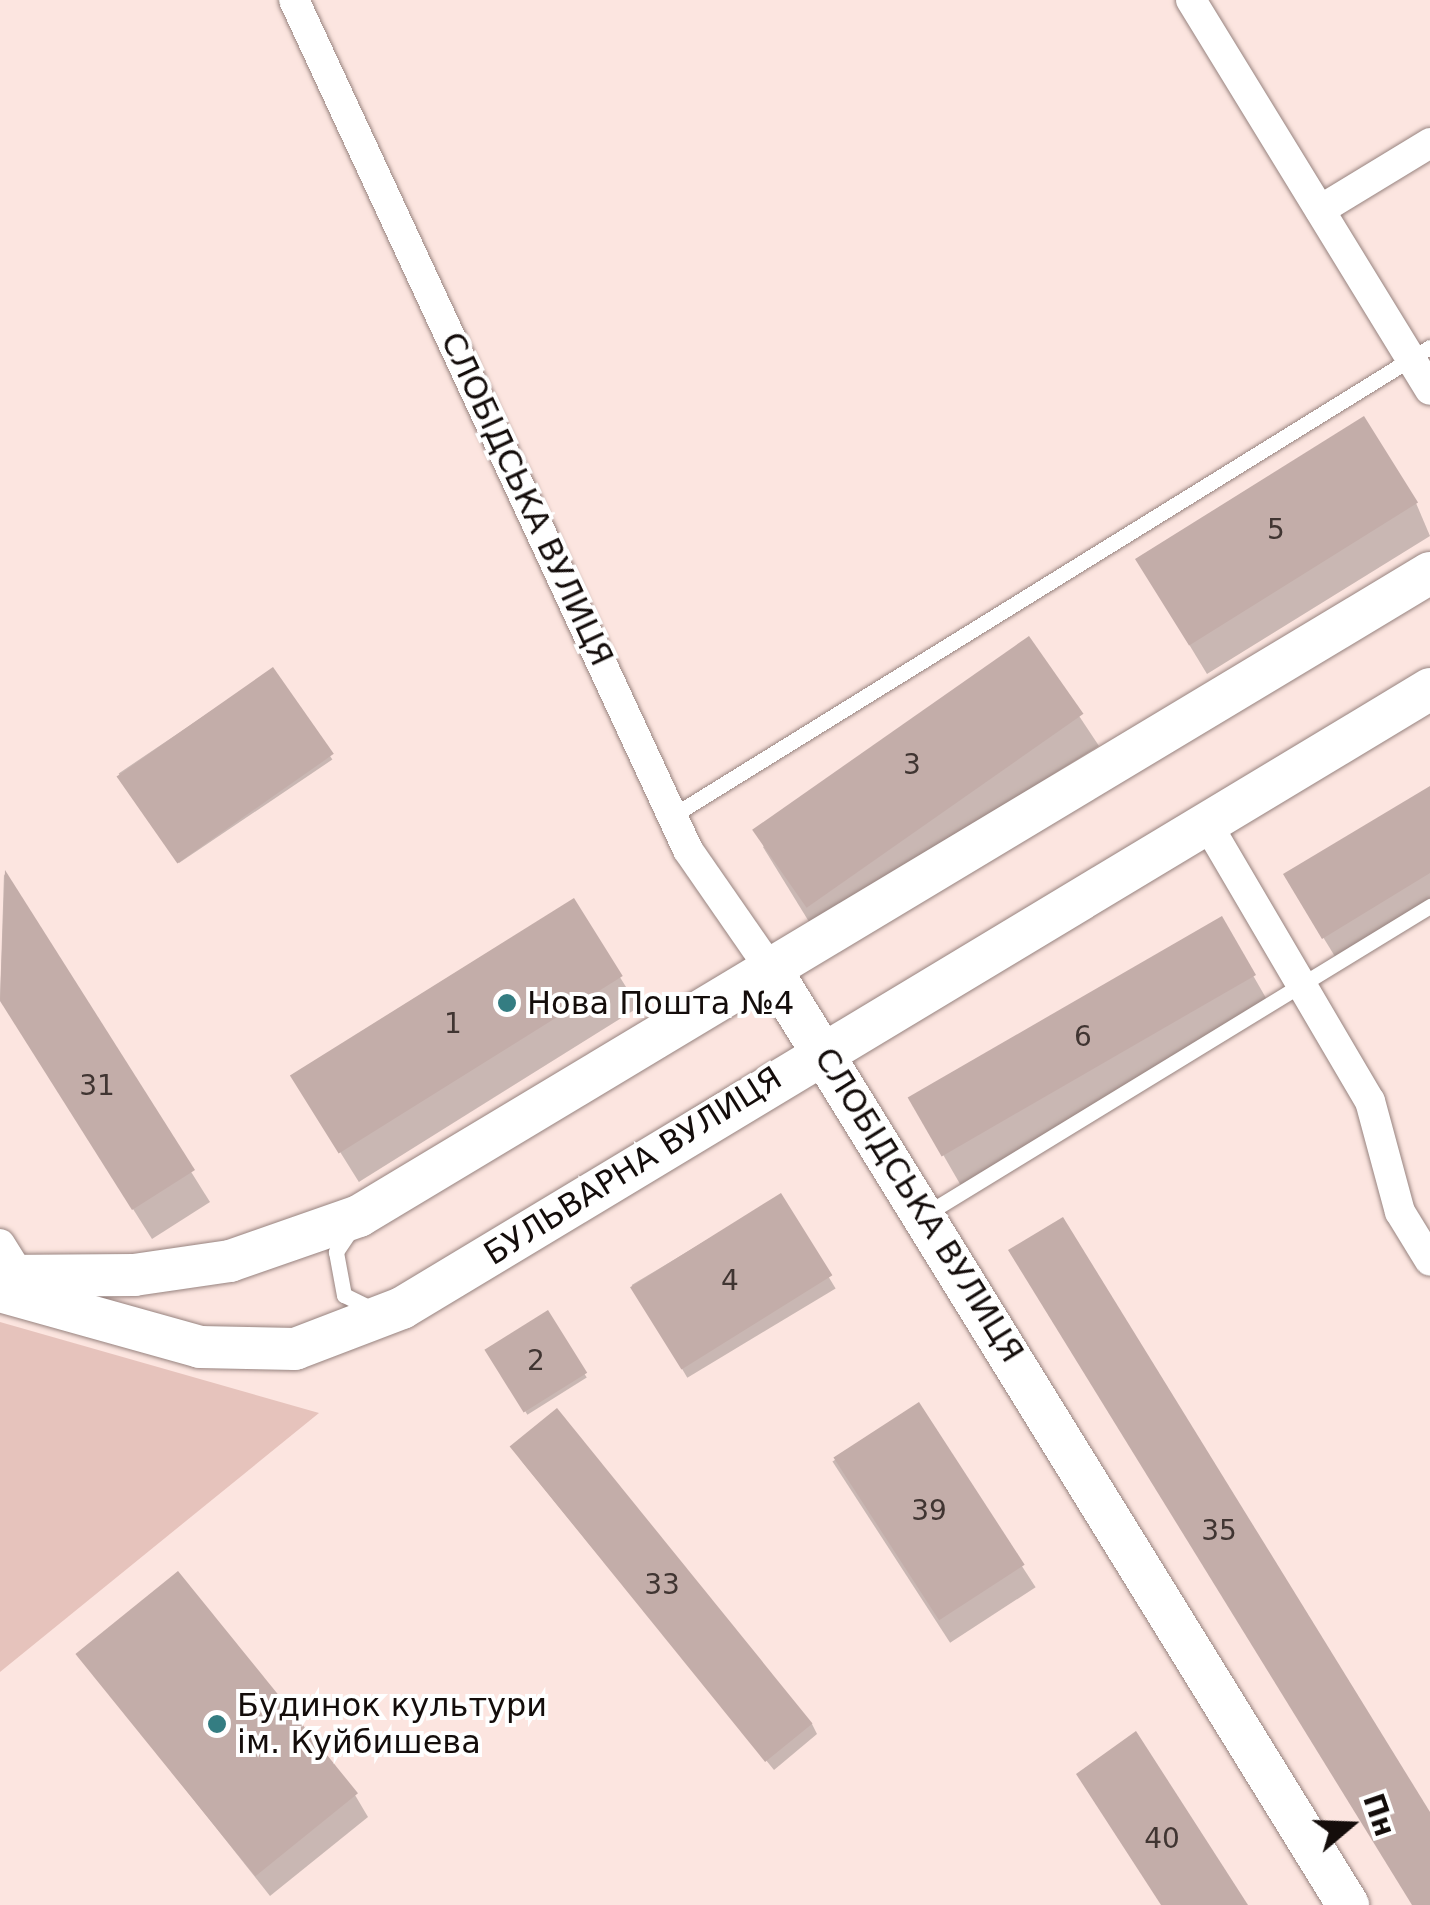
<!DOCTYPE html>
<html>
<head>
<meta charset="utf-8">
<style>
	body { margin:0 }
	#map { position:relative; width:1430px; height:1905px; overflow:hidden; background:#fce5e0; font-family:"DejaVu Sans",sans-serif }
	div>[style] { position:absolute }
	.green>* { inset:0; background:#e6c3bc }
	.shadow>* { inset:0; background:#0003; transform-origin:0 0 }
	.building>* { inset:0; background:#c3ada9; transform-origin:0 0 }
	.roads { filter:drop-shadow(0 0 2px #97837f) drop-shadow(0 0 2px #97837f) }
	.lane>* { height:15px; margin:-7.5px; padding:0 7.5px; transform-origin:7.5px; border-radius:7.5px; background:#fff }
	.street>* { height:30px; margin:-15px; padding:0 15px; transform-origin:15px; border-radius:15px; background:#fff }
	.secondary>* { height:42px; margin:-21px; padding:0 21px; transform-origin:21px; border-radius:21px; background:#fff }
	.dots>* { width:28px; height:28px; translate:-50% -50%; box-sizing:border-box; border:5px solid #fff; border-radius:50% }
	span { translate:-50% -50%; white-space:nowrap; text-align:center; line-height:1.15; -webkit-text-stroke:8px #fff; paint-order:stroke }
	.number-label { font-size:28px; color:#403532 }
	.number-label span { -webkit-text-stroke-width:0 }
	.street-label { font-size:32px; color:#140d0b }
	.poi-label { font-size:32px; color:#140d0b }
	.left { translate:0 -50%; text-align:left }
	.north { position:absolute; left:1300px; top:1775px; width:100px; height:100px; -webkit-text-stroke:8px #fff; paint-order:stroke; rotate:71deg; font-size:28px; font-weight:700; line-height:40px; text-align:center; color:#140d0b }
	.north::after { content:''; display:block; margin:auto; width:35px; height:45px; background:#140d0b; clip-path:polygon(50% 0,100% 100%,50% 72%,0 100%) }
</style>
</head>
<body>
<div id="map">
	<div class="green">
		<i style="clip-path:polygon(0 1322px,319px 1413px,0 1672px)"></i>
	</div>
	<div class="shadow">
		<i style="clip-path:polygon(1416px 503px,1430px 536px,1207px 674px,1156px 590px)"></i>
		<i style="clip-path:polygon(1028px 639px,1099px 746px,811px 925px,763px 847px)"></i>
		<i style="left:272px;top:670px;width:108px;height:185px;rotate:56deg"></i>
		<i style="clip-path:polygon(1430px 789px,1430px 915px,1342px 968px,1304px 906px)"></i>
		<i style="clip-path:polygon(4px 874px,210px 1202px,152px 1239px,0 999px)"></i>
		<i style="left:573px;top:902px;width:124px;height:330px;rotate:58deg"></i>
		<i style="left:1221px;top:920px;width:101px;height:358px;rotate:60deg"></i>
		<i style="left:780px;top:1196px;width:108px;height:173px;rotate:59deg"></i>
		<i style="left:547px;top:1314px;width:75px;height:70px;rotate:58deg"></i>
		<i style="left:918px;top:1406px;width:216px;height:102px;rotate:57deg"></i>
		<i style="clip-path:polygon(519px 1458px,812px 1724px,817px 1734px,774px 1770px)"></i>
		<i style="clip-path:polygon(79px 1655px,355px 1795px,368px 1817px,270px 1896px)"></i>
	</div>
	<div class="building">
		<i style="left:1364px;top:416px;width:102px;height:270px;rotate:58deg"></i>
		<i style="left:1029px;top:636px;width:95px;height:338px;rotate:55deg"></i>
		<i style="left:273px;top:667px;width:106px;height:191px;rotate:55deg"></i>
		<i style="clip-path:polygon(1430px 786px,1430px 873px,1322px 939px,1283px 874px)"></i>
		<i style="clip-path:polygon(5px 870px,195px 1170px,132px 1210px,0 1001px)"></i>
		<i style="left:574px;top:898px;width:92px;height:335px;rotate:58deg"></i>
		<i style="left:1222px;top:916px;width:68px;height:363px;rotate:60deg"></i>
		<i style="left:781px;top:1193px;width:97px;height:178px;rotate:58deg"></i>
		<i style="clip-path:polygon(1063px 1217px,1430px 1812px,1430px 1905px,1412px 1905px,1008px 1250px)"></i>
		<i style="left:548px;top:1310px;width:74px;height:75px;rotate:58deg"></i>
		<i style="left:919px;top:1402px;width:194px;height:102px;rotate:57deg"></i>
		<i style="left:557px;top:1408px;width:406px;height:61px;rotate:51deg"></i>
		<i style="left:178px;top:1571px;width:286px;height:132px;rotate:51deg"></i>
		<i style="clip-path:polygon(1136px 1731px,1248px 1905px,1161px 1905px,1076px 1774px)"></i>
	</div>
	<div class="roads">
		<div class="lane">
			<i style="left:672px;top:816px;width:891px;rotate:-31.75deg"></i>
			<i style="left:926px;top:1214px;width:591px;rotate:-31.43deg"></i>
			<i style="left:352px;top:1228px;width:29px;rotate:124deg"></i>
			<i style="left:336px;top:1252px;width:44px;rotate:79.5deg"></i>
			<i style="left:344px;top:1295px;width:34px;rotate:26deg"></i>
		</div>
		<div class="street">
			<i style="left:294px;top:0;width:937px;rotate:65.13deg"></i>
			<i style="left:688px;top:850px;width:146px;rotate:55.3deg"></i>
			<i style="left:1191px;top:0;width:457px;rotate:58.5deg"></i>
			<i style="left:1320px;top:210px;width:129px;rotate:-31.3deg"></i>
			<i style="left:1206px;top:822px;width:324px;rotate:59.6deg"></i>
			<i style="left:1370px;top:1101px;width:115px;rotate:74.9deg"></i>
			<i style="left:1400px;top:1212px;width:57px;rotate:58.5deg"></i>
			<i style="left:0;top:1244px;width:38px;rotate:58deg"></i>
		</div>
		<div class="secondary">
			<i style="left:771px;top:970px;width:1099px;rotate:58.32deg"></i>
			<i style="left:0;top:1276px;width:134px;rotate:-0.4deg"></i>
			<i style="left:134px;top:1275px;width:97px;rotate:-8.3deg"></i>
			<i style="left:230px;top:1261px;width:137px;rotate:-19.2deg"></i>
			<i style="left:359px;top:1216px;width:1249px;rotate:-30.98deg"></i>
			<i style="left:0;top:1291px;width:208px;rotate:15.6deg"></i>
			<i style="left:200px;top:1347px;width:95px;rotate:1.2deg"></i>
			<i style="left:295px;top:1349px;width:115px;rotate:-21deg"></i>
			<i style="left:402px;top:1308px;width:1200px;rotate:-31.05deg"></i>
		</div>
	</div>
	<div class="dots">
		<i style="left:507px;top:1003px;background:#347d82"></i>
		<i style="left:217px;top:1724px;background:#347d82"></i>
	</div>
	<div class="number-label">
		<span style="left:1276px;top:530px">5</span>
		<span style="left:912px;top:765px">3</span>
		<span style="left:453px;top:1024px">1</span>
		<span style="left:1083px;top:1037px">6</span>
		<span style="left:97px;top:1086px">31</span>
		<span style="left:730px;top:1281px">4</span>
		<span style="left:536px;top:1361px">2</span>
		<span style="left:929px;top:1511px">39</span>
		<span style="left:1219px;top:1531px">35</span>
		<span style="left:662px;top:1585px">33</span>
		<span style="left:1162px;top:1839px">40</span>
	</div>
	<div class="street-label">
		<span style="left:527px;top:499px;rotate:65deg">СЛОБІДСЬКА ВУЛИЦЯ</span>
		<span style="left:633px;top:1166px;rotate:-32deg">БУЛЬВАРНА ВУЛИЦЯ</span>
		<span style="left:919px;top:1205px;rotate:58deg">СЛОБІДСЬКА ВУЛИЦЯ</span>
	</div>
	<div class="poi-label">
		<span class="left" style="left:527px;top:1003px">Нова Пошта №4</span>
		<span class="left" style="left:237px;top:1724px">Будинок культури<br>ім. Куйбишева</span>
	</div>
	<div class="north">Пн</div>
</div>
</body>
</html>
